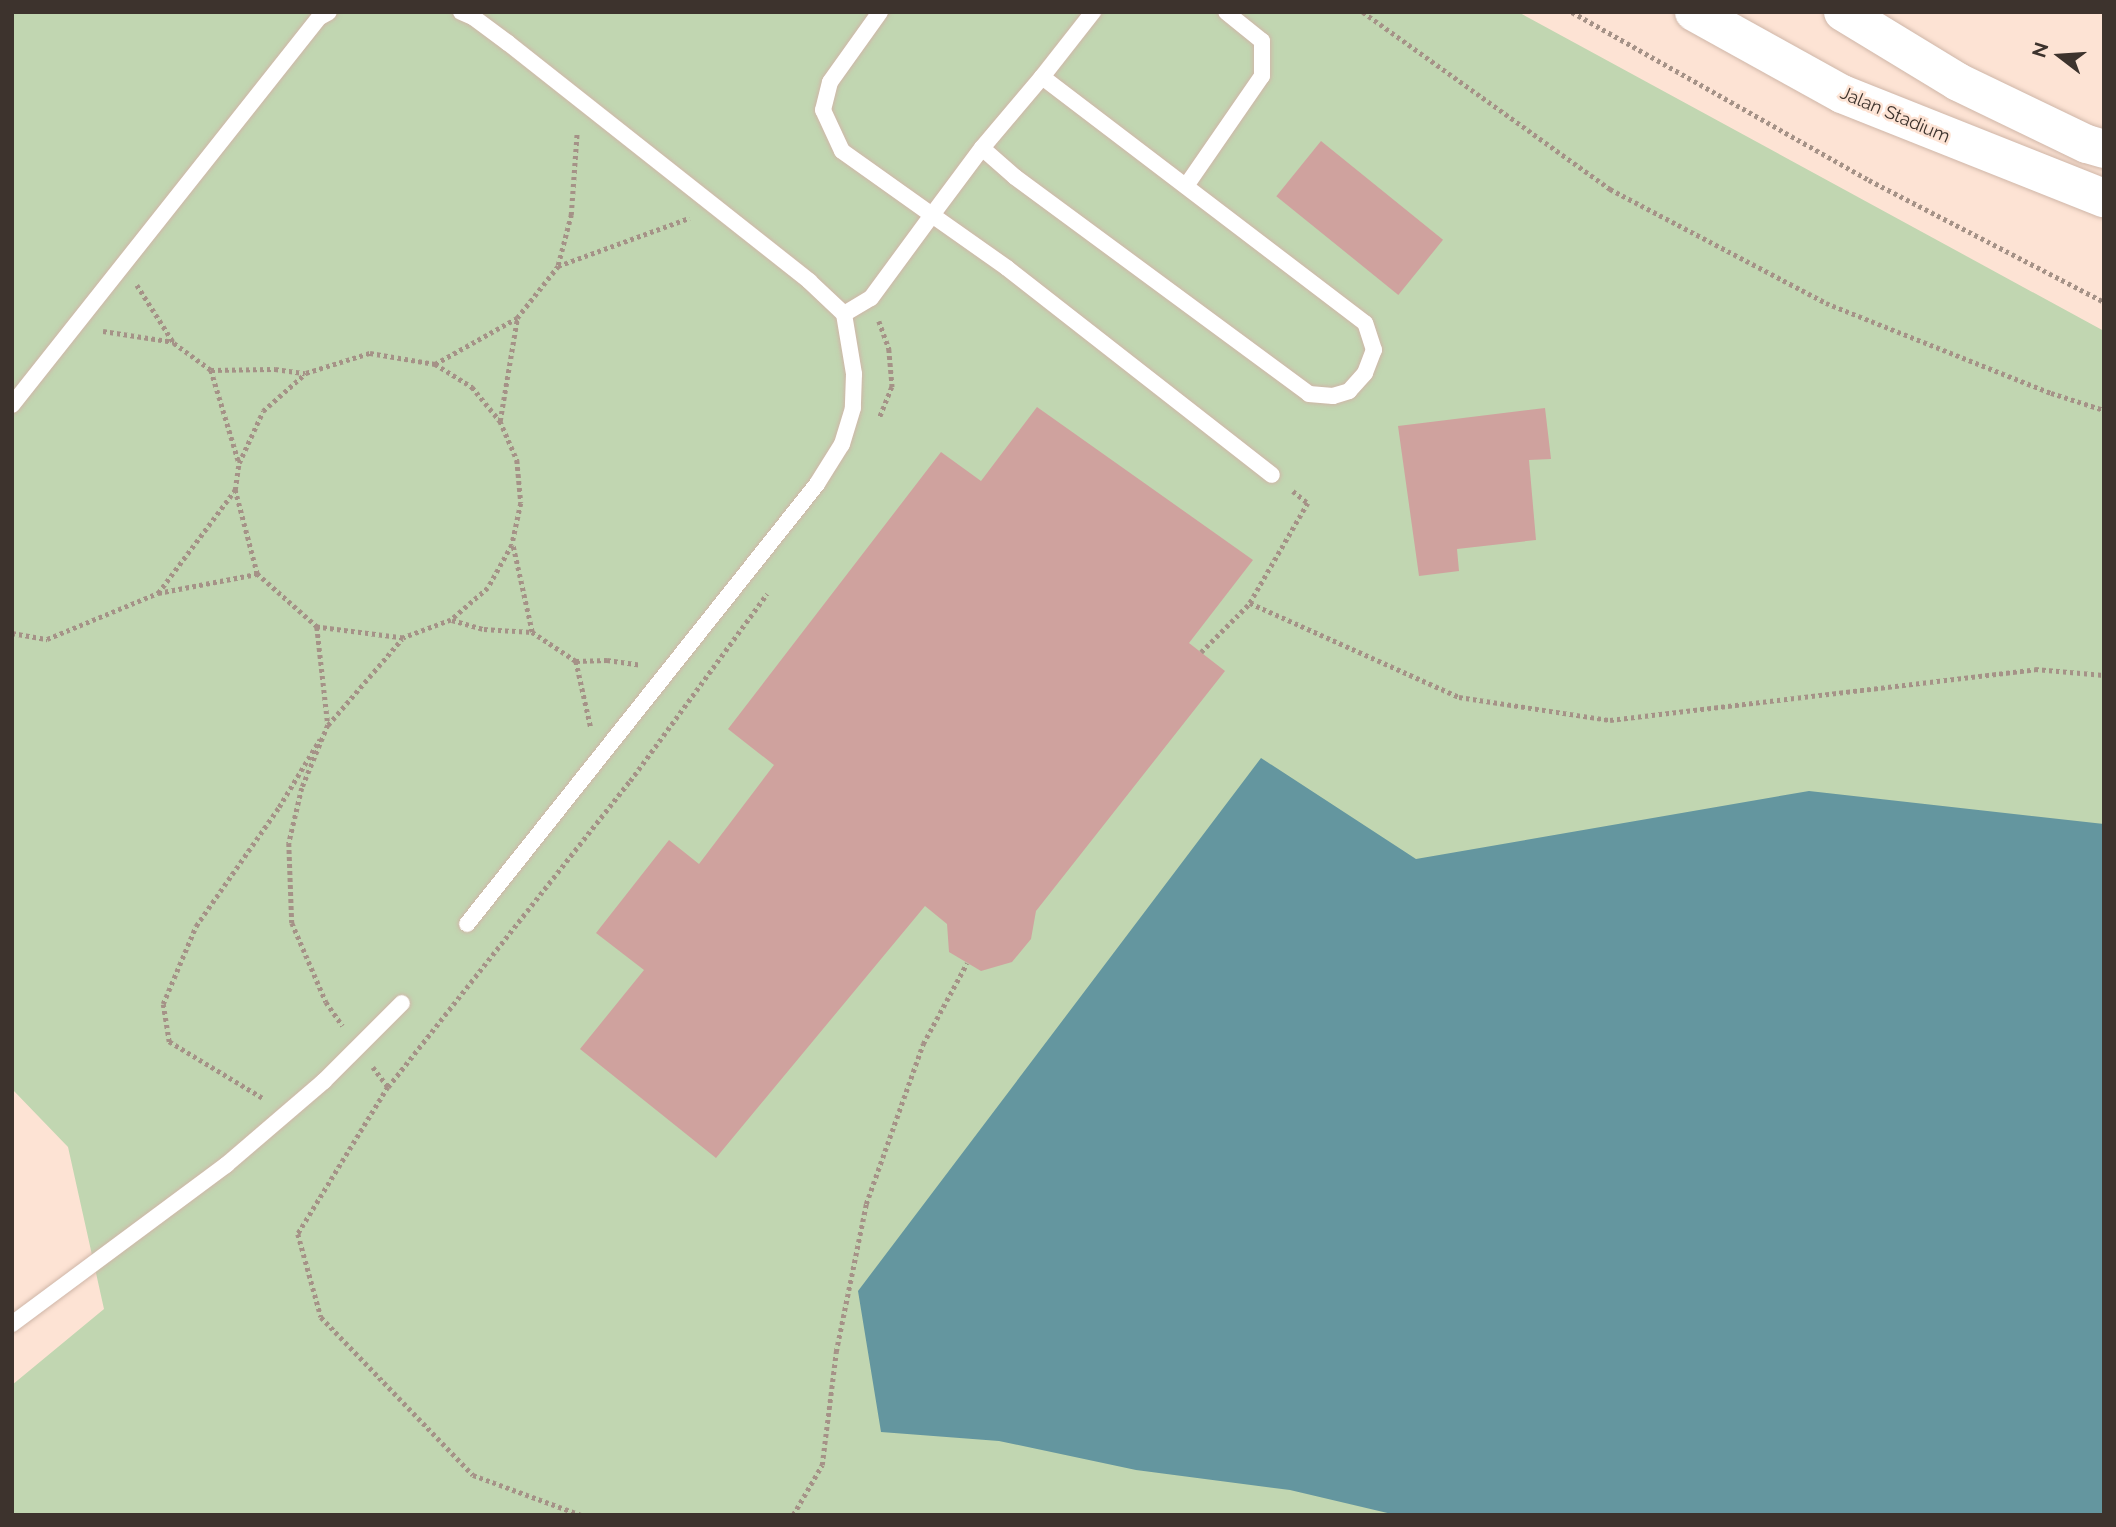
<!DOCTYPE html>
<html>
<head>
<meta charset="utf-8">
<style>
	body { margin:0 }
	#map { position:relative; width:2116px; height:1527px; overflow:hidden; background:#fde3d4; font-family:Raleway,sans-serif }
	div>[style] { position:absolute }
	.green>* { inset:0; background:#c1d6b1 }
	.water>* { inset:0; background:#64969f }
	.building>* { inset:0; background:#cfa29e; transform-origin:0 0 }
	.path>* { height:4.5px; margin-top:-2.25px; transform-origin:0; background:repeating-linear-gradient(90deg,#a59287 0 3.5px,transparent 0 7px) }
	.roads { filter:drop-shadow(0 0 2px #cfb6a8) drop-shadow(0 0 2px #cfb6a8) }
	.service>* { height:16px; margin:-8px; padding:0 8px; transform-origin:8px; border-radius:8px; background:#fff }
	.secondary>* { height:38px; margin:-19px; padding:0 19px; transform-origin:19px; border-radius:19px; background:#fff }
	span { translate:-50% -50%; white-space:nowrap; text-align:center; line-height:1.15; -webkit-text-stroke:5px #fde3d4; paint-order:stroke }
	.street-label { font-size:18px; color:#3d332d }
	.frame { position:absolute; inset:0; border:14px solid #3d332d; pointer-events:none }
	.north { position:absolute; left:2025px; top:21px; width:70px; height:70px; -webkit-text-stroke:5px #fde3d4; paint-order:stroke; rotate:287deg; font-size:19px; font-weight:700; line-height:28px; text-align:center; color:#3d332d }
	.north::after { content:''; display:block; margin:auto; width:24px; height:32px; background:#3d332d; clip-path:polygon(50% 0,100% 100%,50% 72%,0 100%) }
</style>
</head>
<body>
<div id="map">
	<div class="green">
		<i style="clip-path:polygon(12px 12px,1518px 12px,2104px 331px,2104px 1515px,12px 1515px,12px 1385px,104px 1309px,68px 1147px,12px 1089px)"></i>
	</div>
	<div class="water">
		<i style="clip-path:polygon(1261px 758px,1416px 859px,1809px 791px,2104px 824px,2104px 1515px,1396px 1515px,1290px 1490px,1136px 1470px,999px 1441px,881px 1432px,858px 1291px)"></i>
	</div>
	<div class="building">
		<i style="left:1321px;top:141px;width:157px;height:71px;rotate:39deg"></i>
		<i style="clip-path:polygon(1037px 407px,1253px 560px,1189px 643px,1225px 671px,1036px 911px,1031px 939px,1012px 962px,981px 971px,949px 952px,947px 924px,925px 906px,716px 1158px,580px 1049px,644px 970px,596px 933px,669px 840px,699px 864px,774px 765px,728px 729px,941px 452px,981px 481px)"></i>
		<i style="clip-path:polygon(1545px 408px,1551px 459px,1529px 460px,1536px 540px,1457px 549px,1459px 571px,1419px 576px,1398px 426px)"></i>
	</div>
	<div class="path">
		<i style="left:1363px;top:12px;width:304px;rotate:35.6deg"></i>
		<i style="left:1610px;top:189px;width:244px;rotate:27.8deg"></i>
		<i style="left:1826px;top:303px;width:242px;rotate:21.8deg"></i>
		<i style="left:2051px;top:393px;width:56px;rotate:17.8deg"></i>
		<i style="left:1572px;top:12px;width:341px;rotate:29.5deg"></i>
		<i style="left:1869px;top:180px;width:265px;rotate:27.4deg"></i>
		<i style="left:558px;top:265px;width:52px;rotate:-75.4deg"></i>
		<i style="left:571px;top:215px;width:83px;rotate:-85.9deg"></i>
		<i style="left:137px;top:285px;width:69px;rotate:57.5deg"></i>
		<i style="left:174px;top:343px;width:46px;rotate:36.1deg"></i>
		<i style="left:211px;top:370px;width:64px;rotate:-0.9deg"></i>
		<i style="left:275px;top:369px;width:30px;rotate:8deg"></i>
		<i style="left:879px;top:321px;width:30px;rotate:70deg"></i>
		<i style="left:889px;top:349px;width:38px;rotate:85deg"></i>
		<i style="left:892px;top:387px;width:32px;rotate:112deg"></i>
		<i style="left:103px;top:331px;width:72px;rotate:8.8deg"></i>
		<i style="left:435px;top:364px;width:94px;rotate:-29.3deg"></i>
		<i style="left:517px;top:318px;width:66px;rotate:-51.7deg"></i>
		<i style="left:558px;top:266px;width:140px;rotate:-20.1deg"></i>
		<i style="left:211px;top:370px;width:97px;rotate:73.2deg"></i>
		<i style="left:500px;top:421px;width:103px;rotate:-80.5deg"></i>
		<i style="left:1293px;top:491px;width:19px;rotate:39deg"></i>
		<i style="left:1308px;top:503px;width:116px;rotate:120.1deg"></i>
		<i style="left:1250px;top:603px;width:229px;rotate:24.2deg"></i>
		<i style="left:1459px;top:697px;width:153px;rotate:8.7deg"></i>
		<i style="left:1610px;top:720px;width:428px;rotate:-6.8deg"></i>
		<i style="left:2035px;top:669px;width:69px;rotate:5deg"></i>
		<i style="left:158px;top:593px;width:129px;rotate:-53.2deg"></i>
		<i style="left:235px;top:490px;width:27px;rotate:-82deg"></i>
		<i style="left:239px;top:463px;width:57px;rotate:-65.2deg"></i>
		<i style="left:263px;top:411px;width:57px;rotate:-41.5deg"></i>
		<i style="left:306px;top:373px;width:67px;rotate:-17.4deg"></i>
		<i style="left:370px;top:353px;width:66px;rotate:9.6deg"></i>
		<i style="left:435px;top:364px;width:44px;rotate:31.9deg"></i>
		<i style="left:472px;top:387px;width:44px;rotate:50.5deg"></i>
		<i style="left:500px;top:421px;width:43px;rotate:66.4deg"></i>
		<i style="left:517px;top:460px;width:43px;rotate:84.7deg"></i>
		<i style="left:521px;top:503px;width:43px;rotate:102.1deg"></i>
		<i style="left:512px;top:545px;width:49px;rotate:119.2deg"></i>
		<i style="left:488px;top:588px;width:49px;rotate:139.1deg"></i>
		<i style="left:451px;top:620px;width:51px;rotate:159.4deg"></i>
		<i style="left:403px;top:638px;width:87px;rotate:-172.7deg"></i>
		<i style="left:317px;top:627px;width:80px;rotate:-138.5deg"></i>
		<i style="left:257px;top:574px;width:87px;rotate:-104.7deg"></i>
		<i style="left:452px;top:620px;width:33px;rotate:16deg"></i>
		<i style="left:484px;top:629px;width:48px;rotate:3.6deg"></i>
		<i style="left:532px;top:632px;width:88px;rotate:-102.5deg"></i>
		<i style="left:317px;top:627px;width:99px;rotate:83.6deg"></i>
		<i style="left:328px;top:725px;width:68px;rotate:112.4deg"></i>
		<i style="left:302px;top:788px;width:57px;rotate:103.3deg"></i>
		<i style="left:289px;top:843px;width:80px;rotate:87.9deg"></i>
		<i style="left:292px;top:923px;width:86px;rotate:66.7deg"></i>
		<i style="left:326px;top:1002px;width:29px;rotate:55deg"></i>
		<i style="left:532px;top:632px;width:53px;rotate:33.4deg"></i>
		<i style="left:576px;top:661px;width:69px;rotate:77.4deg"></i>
		<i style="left:12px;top:633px;width:36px;rotate:10deg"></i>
		<i style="left:47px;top:639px;width:120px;rotate:-22.5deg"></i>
		<i style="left:158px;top:593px;width:101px;rotate:-10.9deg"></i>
		<i style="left:1201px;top:652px;width:69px;rotate:-45deg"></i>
		<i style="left:576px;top:661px;width:31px;rotate:-2deg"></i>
		<i style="left:607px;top:660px;width:34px;rotate:8deg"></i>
		<i style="left:328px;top:725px;width:113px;rotate:-49.3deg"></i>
		<i style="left:373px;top:1067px;width:25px;rotate:53deg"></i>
		<i style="left:388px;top:1087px;width:172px;rotate:121.5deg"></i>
		<i style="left:298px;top:1234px;width:86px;rotate:74.5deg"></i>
		<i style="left:321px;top:1317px;width:219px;rotate:46.1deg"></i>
		<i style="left:473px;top:1475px;width:115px;rotate:20.3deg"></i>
		<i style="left:388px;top:1087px;width:390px;rotate:-51.7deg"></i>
		<i style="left:630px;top:781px;width:232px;rotate:-53.8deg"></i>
		<i style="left:262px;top:1098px;width:109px;rotate:-148.9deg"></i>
		<i style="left:169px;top:1042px;width:38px;rotate:-99deg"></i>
		<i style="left:163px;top:1004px;width:85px;rotate:-67.1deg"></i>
		<i style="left:196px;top:926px;width:145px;rotate:-55.1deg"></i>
		<i style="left:279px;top:807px;width:79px;rotate:-58.9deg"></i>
		<i style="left:793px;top:1515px;width:58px;rotate:-59.9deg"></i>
		<i style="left:822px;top:1465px;width:114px;rotate:-82.9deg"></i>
		<i style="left:836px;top:1352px;width:151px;rotate:-78.5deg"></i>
		<i style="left:866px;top:1204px;width:170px;rotate:-70.4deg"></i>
		<i style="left:923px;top:1044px;width:92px;rotate:-61.5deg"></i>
	</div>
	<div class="roads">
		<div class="service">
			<i style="left:461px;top:12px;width:13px;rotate:23deg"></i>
			<i style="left:473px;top:17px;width:44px;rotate:36.6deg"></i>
			<i style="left:508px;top:43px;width:384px;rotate:38.3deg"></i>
			<i style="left:809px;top:281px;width:48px;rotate:43.3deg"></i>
			<i style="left:844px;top:314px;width:61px;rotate:80.5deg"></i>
			<i style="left:854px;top:374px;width:34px;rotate:92deg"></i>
			<i style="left:853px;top:408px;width:38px;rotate:107deg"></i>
			<i style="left:842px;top:444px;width:47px;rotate:122deg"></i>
			<i style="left:817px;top:484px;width:562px;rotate:128.5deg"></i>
			<i style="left:880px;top:12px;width:86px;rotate:125.5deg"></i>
			<i style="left:830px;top:82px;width:29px;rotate:104deg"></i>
			<i style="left:823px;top:110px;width:45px;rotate:65.1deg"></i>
			<i style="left:842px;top:151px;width:110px;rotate:35.4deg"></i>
			<i style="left:932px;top:215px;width:84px;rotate:-53.3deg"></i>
			<i style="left:982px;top:148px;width:44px;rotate:41.3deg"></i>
			<i style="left:1015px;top:177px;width:365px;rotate:36.4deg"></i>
			<i style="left:1309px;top:394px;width:24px;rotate:5deg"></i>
			<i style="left:1333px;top:396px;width:17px;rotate:-17deg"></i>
			<i style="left:1349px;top:391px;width:24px;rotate:-48deg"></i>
			<i style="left:1365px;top:373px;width:25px;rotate:-69deg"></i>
			<i style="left:1374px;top:350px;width:28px;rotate:-108deg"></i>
			<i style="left:1365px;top:323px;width:406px;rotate:-142.7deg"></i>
			<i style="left:1042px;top:77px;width:93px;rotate:130.2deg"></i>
			<i style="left:1042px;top:77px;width:83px;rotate:-51.9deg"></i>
			<i style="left:1186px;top:186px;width:134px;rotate:-55.4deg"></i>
			<i style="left:1262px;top:76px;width:35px;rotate:-90deg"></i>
			<i style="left:1262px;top:41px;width:46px;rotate:-141.1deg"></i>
			<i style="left:844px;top:314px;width:31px;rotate:-31deg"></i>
			<i style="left:871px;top:298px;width:103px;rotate:-53.7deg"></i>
			<i style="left:932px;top:215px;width:92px;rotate:35.2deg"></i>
			<i style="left:1007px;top:268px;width:336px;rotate:38deg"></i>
			<i style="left:12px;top:405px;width:495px;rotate:-51.6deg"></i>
			<i style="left:320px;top:17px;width:10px;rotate:-29deg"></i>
			<i style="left:12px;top:1324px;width:267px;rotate:-36.6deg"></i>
			<i style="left:226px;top:1165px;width:129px;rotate:-40.6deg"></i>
			<i style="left:324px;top:1081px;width:110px;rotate:-45deg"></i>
		</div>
		<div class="secondary">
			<i style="left:1694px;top:12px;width:169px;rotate:29deg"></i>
			<i style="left:1842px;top:94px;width:282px;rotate:21.7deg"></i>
			<i style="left:1843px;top:12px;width:135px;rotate:31.3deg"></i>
			<i style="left:1958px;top:82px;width:143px;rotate:25.7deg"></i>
			<i style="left:2087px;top:144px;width:18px;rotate:16deg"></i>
		</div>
	</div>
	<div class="street-label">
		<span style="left:1895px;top:115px;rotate:23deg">Jalan Stadium</span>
	</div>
	<div class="frame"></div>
	<div class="north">N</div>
</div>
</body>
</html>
